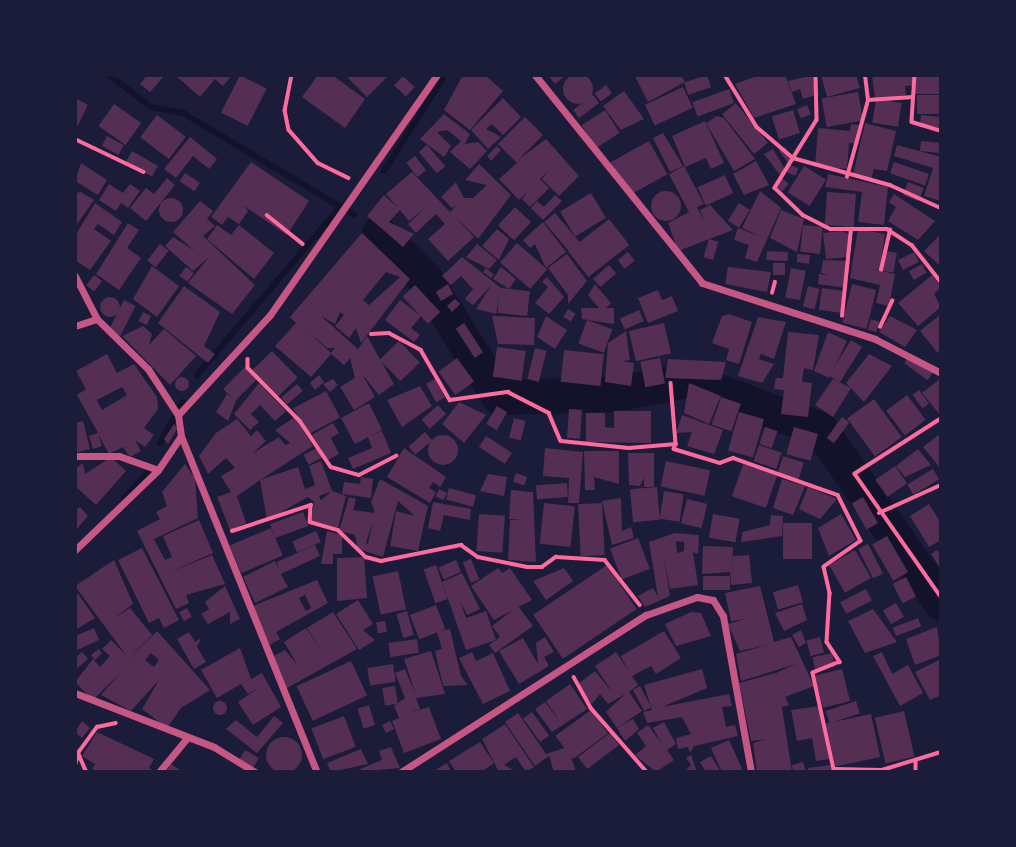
<!DOCTYPE html>
<html>
<head>
<meta charset="utf-8">
<style>
	body { margin:0 }
	#map { position:relative; width:1016px; height:847px; overflow:hidden; background:#1b1b3a; font-family:"DM Sans",sans-serif }
	div>[style] { position:absolute }
	.stream>* { height:6px; margin:-3px; padding:0 3px; transform-origin:3px; border-radius:3px; background:#12122b }
	.river>* { height:35px; margin:-17.5px; padding:0 17.5px; transform-origin:17.5px; border-radius:17.5px; background:#12122b }
	.building>* { inset:0; background:#542f53; transform-origin:0 0 }
	.round { border-radius:50% }
	.path>* { height:3.5px; margin:-1.75px; padding:0 1.75px; transform-origin:1.75px; border-radius:1.75px; background:#ff6b9d }
	.minor>* { height:7px; margin:-3.5px; padding:0 3.5px; transform-origin:3.5px; border-radius:3.5px; background:#c65784 }
	span { translate:-50% -50%; white-space:nowrap; text-align:center; line-height:1.15; -webkit-text-stroke:6px #1b1b3a; paint-order:stroke }
	.frame { position:absolute; inset:0; border:77px solid #1b1b3a; pointer-events:none }
</style>
</head>
<body>
<div id="map">
	<div class="stream">
		<i style="left:109px;top:75px;width:53px;rotate:37.3deg"></i>
		<i style="left:151px;top:107px;width:33px;rotate:11deg"></i>
		<i style="left:183px;top:113px;width:199px;rotate:30.8deg"></i>
		<i style="left:384px;top:171px;width:114px;rotate:-57.6deg"></i>
		<i style="left:197px;top:375px;width:222px;rotate:-49.6deg"></i>
		<i style="left:160px;top:443px;width:47px;rotate:-60.7deg"></i>
		<i style="left:124px;top:498px;width:38px;rotate:-47deg"></i>
	</div>
	<div class="river">
		<i style="left:379px;top:233px;width:65px;rotate:45deg"></i>
		<i style="left:425px;top:279px;width:139px;rotate:57.9deg"></i>
		<i style="left:499px;top:397px;width:114px;rotate:-1.5deg"></i>
		<i style="left:613px;top:394px;width:76px;rotate:-10.6deg"></i>
		<i style="left:688px;top:380px;width:141px;rotate:20.4deg"></i>
		<i style="left:820px;top:429px;width:212px;rotate:55.2deg"></i>
	</div>
	<div class="building">
		<i class="round" style="left:563px;top:74px;width:30px;height:30px"></i>
		<i style="clip-path:polygon(147px 75px,165px 75px,150px 92px,140px 84px)"></i>
		<i style="clip-path:polygon(175px 75px,232px 75px,223px 86px,215px 79px,200px 97px)"></i>
		<i style="left:240px;top:75px;width:30px;height:42px;rotate:27deg"></i>
		<i style="clip-path:polygon(318px 75px,332px 75px,365px 99px,345px 128px,302px 97px)"></i>
		<i style="clip-path:polygon(345px 75px,389px 75px,367px 97px)"></i>
		<i style="clip-path:polygon(463px 75px,485px 75px,503px 91px,470px 130px,444px 110px)"></i>
		<i style="clip-path:polygon(548px 75px,566px 75px,555px 84px)"></i>
		<i style="clip-path:polygon(681px 75px,685px 82px,648px 102px,635px 76px)"></i>
		<i style="left:707px;top:75px;width:13px;height:24px;rotate:72deg"></i>
		<i style="clip-path:polygon(760px 75px,785px 75px,796px 104px,754px 118px,735px 84px)"></i>
		<i style="clip-path:polygon(813px 75px,819px 94px,803px 99px,800px 89px,792px 92px,788px 81px)"></i>
		<i style="clip-path:polygon(821px 75px,856px 75px,860px 88px,827px 97px)"></i>
		<i style="clip-path:polygon(872px 75px,914px 75px,915px 85px,905px 86px,906px 95px,875px 99px)"></i>
		<i style="left:915px;top:75px;width:26px;height:19px"></i>
		<i style="left:403px;top:76px;width:16px;height:13px;rotate:43deg"></i>
		<i style="left:606px;top:85px;width:10px;height:14px;rotate:53deg"></i>
		<i style="left:683px;top:87px;width:23px;height:42px;rotate:65deg"></i>
		<i style="left:729px;top:89px;width:15px;height:39px;rotate:70deg"></i>
		<i style="clip-path:polygon(624px 91px,644px 119px,621px 130px,603px 106px)"></i>
		<i style="left:858px;top:92px;width:29px;height:37px;rotate:80deg"></i>
		<i style="left:593px;top:95px;width:10px;height:25px;rotate:53deg"></i>
		<i style="left:917px;top:95px;width:24px;height:19px"></i>
		<i style="clip-path:polygon(75px 98px,88px 105px,75px 131px)"></i>
		<i style="clip-path:polygon(503px 98px,521px 117px,503px 135px,492px 124px,486px 129px,501px 137px,488px 149px,471px 130px)"></i>
		<i style="left:876px;top:99px;width:26px;height:24px;rotate:9deg"></i>
		<i style="left:736px;top:103px;width:51px;height:18px;rotate:51deg"></i>
		<i style="left:114px;top:104px;width:33px;height:27px;rotate:35deg"></i>
		<i style="left:807px;top:105px;width:10px;height:11px;rotate:66deg"></i>
		<i style="left:605px;top:110px;width:27px;height:28px;rotate:57deg"></i>
		<i style="left:793px;top:110px;width:24px;height:22px;rotate:73deg"></i>
		<i style="clip-path:polygon(444px 114px,470px 134px,465px 144px,478px 142px,487px 151px,470px 169px,450px 152px,461px 141px,447px 130px,437px 132px,451px 146px,444px 157px,420px 139px)"></i>
		<i style="left:157px;top:115px;width:36px;height:28px;rotate:37deg"></i>
		<i style="left:921px;top:115px;width:20px;height:11px;rotate:6deg"></i>
		<i style="clip-path:polygon(717px 116px,724px 118px,755px 159px,734px 171px,706px 123px)"></i>
		<i style="clip-path:polygon(525px 117px,543px 135px,518px 160px,546px 139px,579px 176px,559px 196px,542px 179px,548px 171px,540px 179px,549px 188px,530px 207px,522px 199px,527px 192px,519px 200px,499px 179px,517px 163px,498px 144px)"></i>
		<i style="clip-path:polygon(705px 121px,724px 163px,711px 169px,706px 158px,685px 167px,672px 136px)"></i>
		<i style="clip-path:polygon(865px 123px,896px 131px,887px 171px,874px 169px,871px 180px,853px 175px)"></i>
		<i style="clip-path:polygon(851px 124px,861px 125px,859px 144px,849px 143px,847px 169px,815px 166px,818px 128px,850px 131px)"></i>
		<i style="clip-path:polygon(663px 133px,683px 166px,670px 172px,653px 138px)"></i>
		<i style="left:107px;top:136px;width:19px;height:11px;rotate:28deg"></i>
		<i style="clip-path:polygon(190px 137px,217px 159px,209px 169px,193px 156px,176px 178px,164px 169px)"></i>
		<i style="left:649px;top:141px;width:38px;height:44px;rotate:61deg"></i>
		<i style="left:921px;top:141px;width:20px;height:10px;rotate:6deg"></i>
		<i style="left:427px;top:145px;width:28px;height:11px;rotate:49deg"></i>
		<i style="clip-path:polygon(897px 145px,941px 157px,941px 201px,924px 196px,933px 168px,894px 156px)"></i>
		<i style="clip-path:polygon(497px 146px,501px 150px,491px 161px,487px 156px)"></i>
		<i style="clip-path:polygon(785px 147px,793px 159px,788px 163px,779px 151px)"></i>
		<i style="clip-path:polygon(773px 149px,786px 171px,780px 175px,764px 154px)"></i>
		<i style="left:132px;top:151px;width:30px;height:12px;rotate:30deg"></i>
		<i style="left:415px;top:156px;width:18px;height:11px;rotate:52deg"></i>
		<i style="clip-path:polygon(756px 161px,769px 185px,744px 195px,733px 174px)"></i>
		<i style="clip-path:polygon(251px 162px,309px 201px,287px 235px,244px 206px,248px 211px,239px 224px,228px 217px,222px 225px,211px 217px)"></i>
		<i style="left:894px;top:162px;width:37px;height:12px;rotate:19deg"></i>
		<i style="clip-path:polygon(81px 163px,107px 180px,98px 195px,75px 181px)"></i>
		<i style="clip-path:polygon(479px 164px,511px 195px,478px 239px,454px 215px,474px 237px,448px 261px,428px 239px,445px 224px,436px 214px,416px 233px,408px 224px,426px 207px,409px 221px,400px 210px,389px 222px,414px 234px,403px 247px,367px 216px,384px 195px,398px 208px,386px 194px,412px 172px,450px 212px,458px 204px,452px 208px,441px 197px,456px 182px,464px 198px,473px 198px,487px 185px,465px 180px)"></i>
		<i style="left:790px;top:165px;width:9px;height:8px;rotate:21deg"></i>
		<i style="clip-path:polygon(684px 166px,704px 204px,697px 207px,704px 221px,700px 210px,710px 205px,733px 230px,678px 251px,668px 223px,689px 212px,669px 174px)"></i>
		<i style="left:804px;top:166px;width:26px;height:31px;rotate:32deg"></i>
		<i style="left:185px;top:173px;width:18px;height:10px;rotate:34deg"></i>
		<i style="clip-path:polygon(828px 174px,888px 187px,884px 225px,858px 222px,862px 192px,825px 187px)"></i>
		<i style="left:725px;top:175px;width:20px;height:30px;rotate:66deg"></i>
		<i style="clip-path:polygon(167px 178px,175px 185px,146px 221px,130px 208px,146px 188px,154px 194px)"></i>
		<i style="left:782px;top:178px;width:9px;height:10px;rotate:41deg"></i>
		<i style="left:908px;top:182px;width:17px;height:14px;rotate:21deg"></i>
		<i style="clip-path:polygon(109px 184px,123px 193px,130px 184px,140px 191px,128px 208px,121px 203px,116px 211px,99px 200px)"></i>
		<i style="clip-path:polygon(760px 191px,781px 208px,757px 262px,745px 258px,749px 245px,734px 240px,738px 228px,762px 237px,742px 228px)"></i>
		<i class="round" style="left:651px;top:191px;width:30px;height:30px"></i>
		<i style="clip-path:polygon(81px 192px,94px 200px,75px 227px,75px 193px)"></i>
		<i style="left:827px;top:192px;width:29px;height:33px;rotate:4deg"></i>
		<i style="left:591px;top:193px;width:29px;height:36px;rotate:59deg"></i>
		<i style="clip-path:polygon(894px 194px,935px 221px,918px 240px,888px 221px,896px 207px,889px 202px)"></i>
		<i style="clip-path:polygon(555px 195px,562px 201px,543px 220px,531px 208px,537px 201px,544px 207px)"></i>
		<i class="round" style="left:159px;top:198px;width:24px;height:24px"></i>
		<i style="clip-path:polygon(200px 201px,213px 211px,207px 219px,215px 226px,203px 236px,255px 285px,232px 314px,188px 283px,209px 257px,193px 271px,165px 246px,173px 237px,195px 251px,173px 232px)"></i>
		<i style="clip-path:polygon(95px 203px,122px 222px,114px 235px,98px 224px,94px 229px,111px 241px,90px 270px,75px 260px,75px 236px)"></i>
		<i style="left:739px;top:203px;width:13px;height:21px;rotate:32deg"></i>
		<i style="left:515px;top:207px;width:22px;height:25px;rotate:43deg"></i>
		<i style="clip-path:polygon(781px 210px,804px 219px,797px 252px,770px 238px)"></i>
		<i style="left:555px;top:213px;width:38px;height:14px;rotate:50deg"></i>
		<i style="left:609px;top:219px;width:33px;height:52px;rotate:52deg"></i>
		<i style="clip-path:polygon(543px 222px,566px 252px,546px 268px,535px 244px,530px 248px,523px 240px)"></i>
		<i style="clip-path:polygon(128px 223px,139px 230px,127px 248px,141px 258px,119px 290px,96px 274px)"></i>
		<i style="clip-path:polygon(217px 225px,231px 235px,239px 225px,274px 253px,254px 279px,207px 239px)"></i>
		<i style="left:803px;top:225px;width:20px;height:27px;rotate:6deg"></i>
		<i style="clip-path:polygon(497px 229px,509px 239px,499px 260px,482px 246px)"></i>
		<i style="clip-path:polygon(858px 229px,885px 234px,880px 270px,871px 269px,895px 274px,889px 306px,876px 303px,880px 285px,850px 278px)"></i>
		<i style="clip-path:polygon(841px 231px,849px 234px,850px 257px,826px 259px,823px 233px)"></i>
		<i style="clip-path:polygon(evenodd,362px 233px,410px 279px,361px 343px,356px 328px,349px 338px,335px 326px,344px 315px,340px 312px,335px 324px,321px 316px,358px 349px,367px 336px,394px 384px,379px 395px,362px 374px,375px 397px,354px 410px,340px 387px,355px 378px,350px 358px,344px 365px,331px 354px,311px 377px,275px 346px,296px 323px,290px 317px,362px 233px,386px 272px,400px 277px,369px 305px,363px 300px,386px 272px,362px 233px,305px 329px,327px 348px,335px 348px,331px 353px,305px 329px)"></i>
		<i style="clip-path:polygon(941px 234px,941px 267px,924px 251px)"></i>
		<i style="left:709px;top:239px;width:10px;height:19px;rotate:17deg"></i>
		<i style="left:517px;top:243px;width:40px;height:26px;rotate:41deg"></i>
		<i style="left:160px;top:244px;width:11px;height:21px;rotate:38deg"></i>
		<i style="clip-path:polygon(477px 244px,497px 260px,489px 269px,466px 257px)"></i>
		<i style="left:767px;top:251px;width:21px;height:9px;rotate:3deg"></i>
		<i style="left:886px;top:251px;width:11px;height:20px;rotate:10deg"></i>
		<i style="left:628px;top:252px;width:11px;height:13px;rotate:52deg"></i>
		<i style="left:914px;top:252px;width:11px;height:18px;rotate:63deg"></i>
		<i style="clip-path:polygon(567px 254px,587px 281px,568px 304px,568px 295px,548px 268px)"></i>
		<i style="clip-path:polygon(797px 254px,810px 255px,809px 264px,797px 262px)"></i>
		<i style="clip-path:polygon(462px 257px,501px 288px,496px 314px,476px 309px,491px 286px,473px 305px,465px 299px,473px 289px,461px 276px,451px 285px,442px 276px)"></i>
		<i style="clip-path:polygon(823px 260px,850px 261px,846px 288px,818px 284px,819px 274px,828px 275px,821px 273px)"></i>
		<i style="left:773px;top:263px;width:12px;height:12px"></i>
		<i style="left:922px;top:264px;width:10px;height:15px;rotate:61deg"></i>
		<i style="left:609px;top:265px;width:11px;height:21px;rotate:49deg"></i>
		<i style="clip-path:polygon(152px 266px,179px 286px,157px 317px,133px 299px)"></i>
		<i style="left:186px;top:267px;width:10px;height:11px;rotate:37deg"></i>
		<i style="clip-path:polygon(501px 267px,516px 279px,509px 289px,493px 279px)"></i>
		<i style="clip-path:polygon(728px 267px,771px 272px,767px 292px,725px 284px)"></i>
		<i style="clip-path:polygon(486px 268px,494px 275px,491px 278px,483px 272px)"></i>
		<i style="left:791px;top:268px;width:15px;height:30px;rotate:11deg"></i>
		<i style="left:94px;top:275px;width:10px;height:13px;rotate:37deg"></i>
		<i style="clip-path:polygon(932px 275px,941px 287px,934px 294px,941px 307px,918px 326px,898px 303px)"></i>
		<i style="clip-path:polygon(547px 277px,564px 297px,549px 314px,535px 303px,548px 287px,542px 282px)"></i>
		<i style="clip-path:polygon(448px 284px,453px 294px,441px 301px,436px 292px)"></i>
		<i style="clip-path:polygon(595px 284px,611px 303px,606px 308px,614px 308px,614px 324px,582px 319px,581px 308px,599px 308px,588px 295px)"></i>
		<i style="left:852px;top:284px;width:25px;height:40px;rotate:14deg"></i>
		<i style="left:415px;top:285px;width:37px;height:17px;rotate:47deg"></i>
		<i style="clip-path:polygon(184px 286px,220px 312px,204px 346px,215px 354px,208px 363px,158px 323px)"></i>
		<i style="left:808px;top:286px;width:12px;height:21px;rotate:14deg"></i>
		<i style="left:500px;top:288px;width:30px;height:25px;rotate:6deg"></i>
		<i style="left:822px;top:288px;width:22px;height:22px;rotate:8deg"></i>
		<i style="clip-path:polygon(658px 290px,662px 300px,672px 296px,678px 311px,648px 323px,638px 298px)"></i>
		<i class="round" style="left:100px;top:297px;width:20px;height:20px"></i>
		<i style="clip-path:polygon(455px 299px,460px 304px,452px 312px,447px 306px)"></i>
		<i style="left:124px;top:300px;width:13px;height:34px;rotate:27deg"></i>
		<i style="clip-path:polygon(400px 300px,421px 316px,411px 328px,420px 335px,414px 342px,385px 320px)"></i>
		<i style="left:568px;top:309px;width:9px;height:9px;rotate:32deg"></i>
		<i style="left:639px;top:310px;width:12px;height:21px;rotate:66deg"></i>
		<i style="left:143px;top:312px;width:9px;height:10px;rotate:27deg"></i>
		<i style="clip-path:polygon(729px 314px,752px 322px,739px 364px,726px 360px,729px 349px,712px 343px,722px 316px)"></i>
		<i style="clip-path:polygon(941px 314px,941px 351px,938px 353px,920px 331px)"></i>
		<i style="clip-path:polygon(492px 316px,535px 318px,534px 345px,498px 344px)"></i>
		<i style="clip-path:polygon(546px 316px,567px 330px,555px 349px,537px 337px)"></i>
		<i style="clip-path:polygon(890px 316px,917px 330px,905px 347px,879px 332px)"></i>
		<i style="clip-path:polygon(758px 317px,786px 322px,774px 359px,761px 354px,759px 359px,774px 364px,762px 383px,738px 376px)"></i>
		<i style="left:871px;top:319px;width:9px;height:11px;rotate:18deg"></i>
		<i style="left:587px;top:320px;width:27px;height:25px;rotate:20deg"></i>
		<i style="left:464px;top:323px;width:35px;height:10px;rotate:57deg"></i>
		<i style="left:664px;top:323px;width:31px;height:36px;rotate:77deg"></i>
		<i style="clip-path:polygon(143px 326px,152px 334px,149px 345px,164px 329px,196px 356px,170px 385px,122px 336px)"></i>
		<i style="clip-path:polygon(626px 331px,630px 360px,622px 361px,634px 363px,631px 386px,605px 382px,608px 343px)"></i>
		<i style="clip-path:polygon(788px 332px,819px 335px,813px 370px,804px 368px,802px 382px,812px 383px,808px 417px,781px 414px,784px 390px,774px 389px,776px 378px,783px 378px)"></i>
		<i style="clip-path:polygon(828px 332px,847px 341px,829px 378px,814px 371px)"></i>
		<i style="left:851px;top:340px;width:13px;height:42px;rotate:32deg"></i>
		<i style="left:399px;top:341px;width:30px;height:27px;rotate:46deg"></i>
		<i style="left:497px;top:347px;width:29px;height:30px;rotate:8deg"></i>
		<i style="left:535px;top:348px;width:12px;height:32px;rotate:14deg"></i>
		<i style="left:564px;top:350px;width:40px;height:32px;rotate:6deg"></i>
		<i style="left:272px;top:351px;width:37px;height:28px;rotate:46deg"></i>
		<i style="clip-path:polygon(evenodd,107px 354px,117px 373px,134px 364px,157px 397px,158px 409px,144px 428px,154px 435px,145px 447px,135px 440px,141px 451px,130px 457px,123px 447px,109px 454px,98px 434px,102px 446px,93px 449px,89px 436px,98px 433px,77px 395px,86px 389px,76px 371px,107px 354px,122px 387px,127px 395px,102px 410px,97px 400px,122px 387px)"></i>
		<i style="clip-path:polygon(869px 354px,892px 366px,864px 402px,846px 383px)"></i>
		<i style="left:910px;top:355px;width:29px;height:10px;rotate:36deg"></i>
		<i style="left:457px;top:358px;width:29px;height:23px;rotate:54deg"></i>
		<i style="left:660px;top:358px;width:26px;height:20px;rotate:79deg"></i>
		<i style="clip-path:polygon(668px 359px,726px 362px,721px 380px,665px 378px)"></i>
		<i style="left:245px;top:367px;width:17px;height:31px;rotate:45deg"></i>
		<i style="clip-path:polygon(319px 375px,324px 382px,315px 390px,310px 383px)"></i>
		<i class="round" style="left:175px;top:377px;width:14px;height:14px"></i>
		<i style="clip-path:polygon(941px 378px,941px 416px,922px 393px)"></i>
		<i style="clip-path:polygon(333px 379px,338px 385px,330px 392px,323px 384px)"></i>
		<i style="left:435px;top:379px;width:21px;height:10px;rotate:62deg"></i>
		<i style="clip-path:polygon(833px 379px,851px 388px,833px 417px,815px 405px)"></i>
		<i style="clip-path:polygon(259px 383px,286px 411px,275px 421px,260px 405px,251px 414px,259px 422px,250px 430px,234px 414px)"></i>
		<i style="clip-path:polygon(689px 383px,721px 396px,709px 424px,684px 413px)"></i>
		<i style="left:297px;top:384px;width:9px;height:21px;rotate:49deg"></i>
		<i style="clip-path:polygon(420px 386px,432px 406px,402px 427px,387px 400px)"></i>
		<i style="left:919px;top:390px;width:17px;height:8px;rotate:54deg"></i>
		<i style="left:326px;top:391px;width:30px;height:37px;rotate:62deg"></i>
		<i style="clip-path:polygon(227px 394px,236px 401px,228px 421px,216px 412px)"></i>
		<i style="left:907px;top:395px;width:31px;height:26px;rotate:53deg"></i>
		<i style="left:721px;top:397px;width:21px;height:29px;rotate:19deg"></i>
		<i style="left:874px;top:399px;width:47px;height:33px;rotate:54deg"></i>
		<i style="clip-path:polygon(459px 402px,486px 415px,464px 443px,442px 424px)"></i>
		<i style="clip-path:polygon(369px 403px,382px 430px,370px 436px,382px 431px,391px 453px,353px 469px,348px 458px,372px 448px,368px 437px,355px 444px,341px 418px)"></i>
		<i style="left:438px;top:405px;width:12px;height:22px;rotate:48deg"></i>
		<i style="left:497px;top:406px;width:12px;height:21px;rotate:31deg"></i>
		<i style="left:569px;top:409px;width:13px;height:29px;rotate:4deg"></i>
		<i style="clip-path:polygon(614px 411px,651px 411px,651px 443px,586px 442px,586px 413px,605px 413px,605px 427px,614px 428px)"></i>
		<i style="left:739px;top:412px;width:26px;height:40px;rotate:16deg"></i>
		<i style="clip-path:polygon(682px 415px,723px 430px,714px 454px,687px 446px,692px 432px,676px 433px)"></i>
		<i style="clip-path:polygon(295px 417px,313px 446px,260px 480px,298px 467px,305px 489px,315px 485px,309px 466px,321px 461px,332px 491px,319px 496px,321px 500px,332px 491px,346px 496px,338px 528px,311px 520px,314px 502px,308px 497px,267px 520px,260px 480px,237px 496px,246px 523px,230px 530px,217px 497px,231px 492px,221px 476px,235px 468px,226px 458px,208px 474px,199px 456px,216px 433px,237px 419px,251px 436px,257px 430px,266px 441px,253px 453px,279px 437px,285px 445px,290px 443px,275px 430px)"></i>
		<i style="left:842px;top:417px;width:9px;height:26px;rotate:36deg"></i>
		<i style="left:514px;top:418px;width:12px;height:20px;rotate:14deg"></i>
		<i style="clip-path:polygon(83px 421px,90px 449px,75px 453px,75px 423px)"></i>
		<i style="clip-path:polygon(333px 423px,339px 433px,331px 438px,339px 454px,328px 460px,312px 435px)"></i>
		<i style="clip-path:polygon(174px 424px,177px 429px,168px 444px,164px 439px)"></i>
		<i style="left:765px;top:427px;width:13px;height:18px;rotate:18deg"></i>
		<i style="left:794px;top:427px;width:25px;height:28px;rotate:16deg"></i>
		<i style="left:425px;top:432px;width:11px;height:22px;rotate:49deg"></i>
		<i style="clip-path:polygon(941px 433px,941px 469px,923px 447px)"></i>
		<i class="round" style="left:428px;top:435px;width:30px;height:30px"></i>
		<i style="left:486px;top:436px;width:31px;height:13px;rotate:33deg"></i>
		<i style="left:759px;top:445px;width:24px;height:17px;rotate:19deg"></i>
		<i style="left:317px;top:448px;width:11px;height:15px;rotate:63deg"></i>
		<i style="clip-path:polygon(404px 448px,446px 477px,440px 487px,433px 482px,429px 488px,436px 492px,430px 503px,387px 477px)"></i>
		<i style="clip-path:polygon(545px 448px,583px 452px,579px 503px,568px 503px,569px 478px,543px 476px)"></i>
		<i style="clip-path:polygon(918px 449px,931px 465px,905px 477px,896px 466px)"></i>
		<i style="clip-path:polygon(584px 451px,619px 451px,619px 484px,594px 477px,595px 490px,585px 490px)"></i>
		<i style="clip-path:polygon(628px 453px,654px 453px,654px 487px,644px 487px,644px 478px,640px 486px,629px 485px)"></i>
		<i style="left:783px;top:456px;width:22px;height:18px;rotate:18deg"></i>
		<i style="clip-path:polygon(111px 457px,126px 471px,96px 505px,75px 486px,75px 469px,83px 463px,85px 474px)"></i>
		<i style="left:666px;top:461px;width:45px;height:26px;rotate:12deg"></i>
		<i style="clip-path:polygon(185px 464px,195px 478px,198px 518px,154px 539px,165px 560px,172px 557px,163px 536px,199px 520px,213px 553px,168px 573px,212px 555px,225px 584px,186px 595px,189px 603px,176px 609px,137px 531px,160px 519px,156px 512px,167px 506px,162px 492px)"></i>
		<i style="left:743px;top:464px;width:36px;height:34px;rotate:19deg"></i>
		<i style="left:895px;top:466px;width:21px;height:24px;rotate:55deg"></i>
		<i style="left:933px;top:469px;width:12px;height:30px;rotate:59deg"></i>
		<i style="left:516px;top:473px;width:12px;height:9px;rotate:20deg"></i>
		<i style="clip-path:polygon(488px 474px,507px 477px,504px 496px,480px 491px)"></i>
		<i style="clip-path:polygon(361px 477px,373px 479px,371px 498px,342px 494px,344px 482px,360px 484px)"></i>
		<i style="clip-path:polygon(evenodd,380px 479px,428px 506px,418px 551px,390px 546px,396px 511px,415px 516px,398px 501px,383px 557px,358px 549px,355px 535px,339px 531px,349px 497px,356px 499px,353px 510px,375px 513px,371px 502px,380px 479px,373px 521px,368px 544px,366px 543px,373px 521px)"></i>
		<i style="clip-path:polygon(782px 479px,805px 486px,793px 515px,773px 508px)"></i>
		<i style="left:567px;top:483px;width:14px;height:31px;rotate:86deg"></i>
		<i style="left:657px;top:487px;width:33px;height:27px;rotate:85deg"></i>
		<i style="clip-path:polygon(808px 487px,837px 499px,820px 519px,799px 509px)"></i>
		<i style="left:449px;top:488px;width:28px;height:12px;rotate:15deg"></i>
		<i style="left:439px;top:489px;width:9px;height:8px;rotate:27deg"></i>
		<i style="clip-path:polygon(511px 490px,533px 492px,536px 562px,508px 560px,510px 520px,522px 520px,509px 519px)"></i>
		<i style="left:664px;top:491px;width:20px;height:28px;rotate:9deg"></i>
		<i style="left:863px;top:497px;width:30px;height:13px;rotate:60deg"></i>
		<i style="clip-path:polygon(621px 498px,622px 531px,631px 527px,634px 538px,612px 545px,602px 501px)"></i>
		<i style="left:687px;top:499px;width:21px;height:25px;rotate:14deg"></i>
		<i style="clip-path:polygon(433px 502px,471px 509px,470px 520px,444px 515px,440px 531px,428px 528px)"></i>
		<i style="left:544px;top:503px;width:31px;height:41px;rotate:6deg"></i>
		<i style="left:602px;top:503px;width:52px;height:24px;rotate:87deg"></i>
		<i style="clip-path:polygon(929px 504px,941px 523px,941px 540px,929px 547px,910px 516px)"></i>
		<i style="clip-path:polygon(80px 507px,88px 516px,75px 531px,75px 511px)"></i>
		<i style="left:303px;top:512px;width:15px;height:35px;rotate:70deg"></i>
		<i style="left:479px;top:514px;width:26px;height:37px;rotate:4deg"></i>
		<i style="left:713px;top:514px;width:27px;height:24px;rotate:10deg"></i>
		<i style="clip-path:polygon(841px 514px,856px 540px,829px 556px,818px 528px)"></i>
		<i style="clip-path:polygon(771px 515px,783px 516px,782px 536px,741px 542px,742px 532px,770px 525px)"></i>
		<i style="left:783px;top:523px;width:29px;height:36px"></i>
		<i style="left:271px;top:528px;width:30px;height:45px;rotate:67deg"></i>
		<i style="left:316px;top:531px;width:12px;height:26px;rotate:66deg"></i>
		<i style="clip-path:polygon(327px 531px,342px 535px,342px 554px,333px 554px,333px 564px,321px 564px)"></i>
		<i style="clip-path:polygon(evenodd,675px 533px,699px 535px,698px 554px,693px 552px,698px 585px,670px 589px,664px 559px,670px 596px,645px 607px,638px 596px,653px 588px,658px 597px,649px 542px,675px 533px,676px 541px,684px 542px,684px 551px,677px 553px,676px 541px)"></i>
		<i style="left:887px;top:536px;width:42px;height:17px;rotate:60deg"></i>
		<i style="left:638px;top:538px;width:33px;height:30px;rotate:69deg"></i>
		<i style="left:868px;top:544px;width:33px;height:11px;rotate:63deg"></i>
		<i style="clip-path:polygon(315px 545px,320px 556px,281px 574px,288px 587px,255px 603px,243px 577px,275px 561px,279px 569px,277px 562px)"></i>
		<i style="clip-path:polygon(703px 546px,733px 547px,732px 575px,733px 556px,749px 555px,752px 583px,731px 585px,730px 572px,702px 574px)"></i>
		<i style="clip-path:polygon(142px 548px,179px 620px,164px 628px,159px 618px,149px 623px,118px 560px)"></i>
		<i style="left:855px;top:550px;width:32px;height:30px;rotate:60deg"></i>
		<i style="clip-path:polygon(937px 550px,941px 556px,941px 569px,931px 554px)"></i>
		<i style="clip-path:polygon(364px 557px,367px 598px,337px 601px,337px 558px)"></i>
		<i style="left:471px;top:559px;width:22px;height:9px;rotate:68deg"></i>
		<i style="clip-path:polygon(evenodd,114px 560px,133px 604px,113px 619px,130px 608px,152px 635px,121px 667px,157px 631px,210px 690px,181px 708px,167px 728px,142px 709px,159px 680px,131px 711px,101px 695px,120px 673px,93px 700px,75px 682px,93px 659px,100px 667px,110px 656px,102px 649px,111px 640px,126px 655px,75px 586px,114px 560px,151px 653px,159px 660px,154px 667px,145px 660px,151px 653px)"></i>
		<i style="left:456px;top:560px;width:13px;height:19px;rotate:67deg"></i>
		<i style="left:436px;top:565px;width:36px;height:13px;rotate:71deg"></i>
		<i style="left:607px;top:565px;width:53px;height:89px;rotate:56deg"></i>
		<i style="clip-path:polygon(498px 568px,502px 573px,510px 568px,532px 600px,494px 620px,471px 586px)"></i>
		<i style="clip-path:polygon(564px 568px,573px 581px,546px 600px,533px 581px)"></i>
		<i style="left:398px;top:571px;width:39px;height:26px;rotate:78deg"></i>
		<i style="clip-path:polygon(462px 573px,480px 609px,467px 615px,460px 601px,466px 618px,486px 611px,496px 640px,466px 650px,442px 582px)"></i>
		<i style="left:703px;top:576px;width:27px;height:14px"></i>
		<i style="left:906px;top:577px;width:22px;height:15px;rotate:63deg"></i>
		<i style="clip-path:polygon(evenodd,317px 580px,328px 603px,276px 632px,280px 639px,270px 645px,250px 607px,317px 580px,305px 595px,311px 608px,306px 611px,299px 598px,305px 595px)"></i>
		<i style="left:798px;top:585px;width:18px;height:26px;rotate:74deg"></i>
		<i style="clip-path:polygon(225px 586px,240px 619px,230px 624px,230px 612px,208px 624px,201px 614px,209px 609px,205px 602px)"></i>
		<i style="clip-path:polygon(760px 586px,774px 642px,791px 637px,814px 686px,785px 697px,789px 705px,782px 707px,792px 772px,757px 772px,753px 743px,767px 739px,751px 741px,739px 683px,776px 673px,796px 664px,741px 681px,736px 654px,770px 644px,740px 651px,728px 624px,745px 619px,731px 621px,725px 593px)"></i>
		<i style="left:866px;top:589px;width:13px;height:29px;rotate:63deg"></i>
		<i style="clip-path:polygon(75px 590px,95px 618px,75px 630px)"></i>
		<i style="clip-path:polygon(358px 600px,373px 624px,363px 630px,375px 640px,359px 650px,336px 614px)"></i>
		<i style="left:896px;top:603px;width:16px;height:15px;rotate:60deg"></i>
		<i style="clip-path:polygon(802px 604px,807px 620px,784px 631px,775px 613px)"></i>
		<i style="left:436px;top:605px;width:26px;height:28px;rotate:69deg"></i>
		<i style="clip-path:polygon(518px 606px,533px 626px,495px 653px,489px 645px,500px 637px,492px 626px)"></i>
		<i style="left:187px;top:608px;width:10px;height:9px;rotate:61deg"></i>
		<i style="clip-path:polygon(873px 609px,897px 642px,865px 653px,848px 621px)"></i>
		<i style="left:407px;top:611px;width:25px;height:11px;rotate:74deg"></i>
		<i style="clip-path:polygon(333px 612px,357px 649px,287px 688px,270px 658px,285px 650px,298px 666px,284px 642px,306px 628px,322px 652px,307px 628px)"></i>
		<i style="clip-path:polygon(691px 612px,701px 613px,711px 636px,676px 646px,665px 624px)"></i>
		<i style="left:918px;top:618px;width:9px;height:27px;rotate:69deg"></i>
		<i style="left:385px;top:621px;width:11px;height:9px;rotate:80deg"></i>
		<i style="clip-path:polygon(937px 627px,941px 655px,915px 665px,906px 639px)"></i>
		<i style="clip-path:polygon(94px 628px,99px 640px,75px 651px,75px 636px)"></i>
		<i style="clip-path:polygon(450px 629px,461px 676px,468px 685px,443px 686px,435px 651px,442px 649px,437px 632px)"></i>
		<i style="clip-path:polygon(801px 630px,806px 643px,799px 647px,792px 635px)"></i>
		<i style="clip-path:polygon(664px 631px,681px 658px,656px 674px,651px 666px,632px 676px,638px 685px,629px 692px,642px 711px,617px 728px,606px 712px,625px 694px,608px 704px,600px 694px,592px 704px,577px 685px,595px 671px,612px 692px,595px 666px,616px 652px,628px 670px,621px 656px)"></i>
		<i style="clip-path:polygon(189px 632px,195px 642px,201px 638px,197px 647px,206px 662px,194px 669px,177px 639px)"></i>
		<i style="clip-path:polygon(545px 637px,554px 652px,544px 657px,549px 666px,519px 684px,499px 651px,523px 638px,538px 664px,536px 643px)"></i>
		<i style="left:820px;top:637px;width:16px;height:14px;rotate:75deg"></i>
		<i style="left:417px;top:639px;width:14px;height:29px;rotate:82deg"></i>
		<i style="clip-path:polygon(240px 648px,251px 679px,262px 673px,281px 707px,253px 725px,238px 702px,263px 685px,248px 694px,241px 684px,217px 698px,201px 670px)"></i>
		<i style="clip-path:polygon(99px 649px,102px 653px,95px 660px,91px 655px)"></i>
		<i style="clip-path:polygon(431px 651px,445px 694px,416px 698px,420px 709px,409px 713px,429px 707px,441px 739px,404px 753px,392px 721px,399px 718px,394px 706px,405px 698px,395px 673px,405px 669px,416px 695px,404px 659px)"></i>
		<i style="clip-path:polygon(82px 652px,88px 659px,75px 670px,75px 658px)"></i>
		<i style="clip-path:polygon(472px 652px,476px 661px,493px 653px,510px 691px,483px 704px,459px 658px)"></i>
		<i style="clip-path:polygon(882px 652px,892px 674px,908px 665px,923px 693px,900px 706px,873px 656px)"></i>
		<i style="left:832px;top:653px;width:14px;height:20px;rotate:78deg"></i>
		<i style="clip-path:polygon(941px 659px,941px 695px,930px 700px,915px 672px)"></i>
		<i style="left:351px;top:661px;width:38px;height:60px;rotate:65deg"></i>
		<i style="left:393px;top:664px;width:18px;height:26px;rotate:81deg"></i>
		<i style="clip-path:polygon(702px 669px,707px 688px,662px 707px,729px 694px,732px 706px,722px 707px,726px 727px,735px 725px,738px 736px,694px 746px,690px 753px,688px 747px,678px 749px,676px 738px,691px 734px,682px 717px,647px 723px,643px 712px,652px 710px,644px 685px)"></i>
		<i style="left:842px;top:669px;width:33px;height:28px;rotate:76deg"></i>
		<i style="clip-path:polygon(570px 684px,587px 709px,552px 732px,535px 709px,545px 702px,560px 722px,546px 701px)"></i>
		<i style="left:395px;top:686px;width:18px;height:13px;rotate:81deg"></i>
		<i style="left:640px;top:686px;width:24px;height:8px;rotate:62deg"></i>
		<i style="left:856px;top:701px;width:13px;height:32px;rotate:72deg"></i>
		<i class="round" style="left:213px;top:701px;width:14px;height:14px"></i>
		<i style="left:369px;top:705px;width:21px;height:12px;rotate:73deg"></i>
		<i style="clip-path:polygon(820px 706px,829px 759px,816px 761px,812px 738px,797px 741px,791px 710px)"></i>
		<i style="left:591px;top:710px;width:29px;height:44px;rotate:54deg"></i>
		<i style="left:904px;top:711px;width:47px;height:30px;rotate:77deg"></i>
		<i style="left:532px;top:712px;width:29px;height:11px;rotate:54deg"></i>
		<i style="clip-path:polygon(518px 713px,546px 754px,567px 747px,576px 771px,554px 772px,549px 756px,535px 766px,505px 722px)"></i>
		<i style="left:871px;top:714px;width:44px;height:46px;rotate:78deg"></i>
		<i style="clip-path:polygon(274px 716px,283px 723px,257px 753px,226px 729px,236px 720px,257px 737px)"></i>
		<i style="left:344px;top:716px;width:33px;height:35px;rotate:69deg"></i>
		<i style="clip-path:polygon(633px 719px,639px 729px,625px 741px,617px 728px)"></i>
		<i style="clip-path:polygon(82px 721px,90px 728px,82px 738px,75px 732px)"></i>
		<i style="left:390px;top:721px;width:9px;height:9px;rotate:63deg"></i>
		<i style="clip-path:polygon(664px 722px,676px 744px,667px 750px,674px 760px,656px 772px,635px 755px,646px 746px,637px 733px,648px 725px,662px 744px,653px 728px)"></i>
		<i style="clip-path:polygon(505px 724px,534px 767px,526px 772px,516px 757px,504px 765px,518px 772px,499px 772px,482px 739px)"></i>
		<i style="clip-path:polygon(97px 732px,154px 759px,149px 768px,156px 772px,91px 772px,95px 764px,82px 756px)"></i>
		<i style="left:610px;top:733px;width:15px;height:40px;rotate:53deg"></i>
		<i class="round" style="left:266px;top:737px;width:36px;height:36px"></i>
		<i style="clip-path:polygon(729px 740px,743px 771px,741px 772px,722px 772px,711px 748px)"></i>
		<i style="clip-path:polygon(480px 742px,494px 763px,481px 772px,456px 772px,449px 761px)"></i>
		<i style="clip-path:polygon(391px 747px,400px 768px,353px 772px,382px 760px,379px 751px)"></i>
		<i style="clip-path:polygon(361px 749px,368px 764px,331px 772px,327px 763px)"></i>
		<i style="left:245px;top:750px;width:16px;height:11px;rotate:30deg"></i>
		<i style="clip-path:polygon(691px 755px,697px 772px,684px 772px,691px 765px,686px 758px)"></i>
		<i style="clip-path:polygon(711px 756px,721px 772px,706px 772px,700px 762px)"></i>
		<i style="clip-path:polygon(803px 762px,806px 772px,793px 772px,792px 765px)"></i>
		<i style="clip-path:polygon(447px 763px,451px 772px,432px 772px)"></i>
		<i style="clip-path:polygon(171px 764px,180px 770px,179px 772px,166px 772px)"></i>
		<i style="clip-path:polygon(831px 765px,832px 772px,808px 772px,808px 768px)"></i>
	</div>
	<div class="path">
		<i style="left:292px;top:75px;width:36px;rotate:101deg"></i>
		<i style="left:285px;top:110px;width:20px;rotate:79deg"></i>
		<i style="left:289px;top:130px;width:44px;rotate:48.7deg"></i>
		<i style="left:318px;top:163px;width:34px;rotate:26deg"></i>
		<i style="left:725px;top:75px;width:61px;rotate:58.4deg"></i>
		<i style="left:757px;top:127px;width:48px;rotate:40.7deg"></i>
		<i style="left:793px;top:158px;width:101px;rotate:15.6deg"></i>
		<i style="left:890px;top:185px;width:56px;rotate:24.3deg"></i>
		<i style="left:745px;top:75px;width:2px"></i>
		<i style="left:816px;top:75px;width:45px;rotate:88.7deg"></i>
		<i style="left:817px;top:120px;width:80px;rotate:121.7deg"></i>
		<i style="left:775px;top:188px;width:39px;rotate:44deg"></i>
		<i style="left:803px;top:215px;width:31px;rotate:27deg"></i>
		<i style="left:831px;top:229px;width:56px"></i>
		<i style="left:887px;top:229px;width:30px;rotate:33deg"></i>
		<i style="left:912px;top:245px;width:47px;rotate:51.9deg"></i>
		<i style="left:915px;top:75px;width:47px;rotate:93.7deg"></i>
		<i style="left:912px;top:122px;width:30px;rotate:17deg"></i>
		<i style="left:868px;top:100px;width:45px;rotate:-3.8deg"></i>
		<i style="left:75px;top:139px;width:76px;rotate:25.6deg"></i>
		<i style="left:847px;top:177px;width:80px;rotate:-74.7deg"></i>
		<i style="left:868px;top:100px;width:25px;rotate:-97deg"></i>
		<i style="left:267px;top:215px;width:46px;rotate:38.9deg"></i>
		<i style="left:881px;top:270px;width:41px;rotate:-77.3deg"></i>
		<i style="left:772px;top:293px;width:11px;rotate:-75deg"></i>
		<i style="left:842px;top:316px;width:87px;rotate:-84.1deg"></i>
		<i style="left:880px;top:327px;width:29px;rotate:-65deg"></i>
		<i style="left:371px;top:334px;width:18px;rotate:-3deg"></i>
		<i style="left:389px;top:333px;width:36px;rotate:28deg"></i>
		<i style="left:421px;top:350px;width:58px;rotate:59.9deg"></i>
		<i style="left:450px;top:400px;width:59px;rotate:-7.9deg"></i>
		<i style="left:508px;top:392px;width:46px;rotate:27.1deg"></i>
		<i style="left:549px;top:413px;width:30px;rotate:67deg"></i>
		<i style="left:561px;top:441px;width:68px;rotate:5.9deg"></i>
		<i style="left:629px;top:448px;width:47px;rotate:-4.9deg"></i>
		<i style="left:676px;top:444px;width:5px;rotate:112deg"></i>
		<i style="left:674px;top:449px;width:48px;rotate:16.9deg"></i>
		<i style="left:720px;top:463px;width:14px;rotate:-21deg"></i>
		<i style="left:733px;top:458px;width:111px;rotate:19.4deg"></i>
		<i style="left:838px;top:495px;width:51px;rotate:63.4deg"></i>
		<i style="left:861px;top:541px;width:45px;rotate:144.9deg"></i>
		<i style="left:824px;top:567px;width:27px;rotate:77deg"></i>
		<i style="left:830px;top:593px;width:49px;rotate:93.5deg"></i>
		<i style="left:827px;top:642px;width:24px;rotate:57deg"></i>
		<i style="left:840px;top:662px;width:29px;rotate:158deg"></i>
		<i style="left:813px;top:673px;width:98px;rotate:77.7deg"></i>
		<i style="left:834px;top:769px;width:48px;rotate:1.2deg"></i>
		<i style="left:882px;top:770px;width:62px;rotate:-17deg"></i>
		<i style="left:248px;top:359px;width:9px;rotate:90deg"></i>
		<i style="left:248px;top:368px;width:74px;rotate:45.5deg"></i>
		<i style="left:300px;top:421px;width:55px;rotate:56deg"></i>
		<i style="left:331px;top:467px;width:29px;rotate:16deg"></i>
		<i style="left:359px;top:475px;width:42px;rotate:-27.2deg"></i>
		<i style="left:671px;top:383px;width:61px;rotate:85.3deg"></i>
		<i style="left:941px;top:419px;width:102px;rotate:147.4deg"></i>
		<i style="left:855px;top:474px;width:150px;rotate:55deg"></i>
		<i style="left:879px;top:513px;width:68px;rotate:-24.3deg"></i>
		<i style="left:232px;top:531px;width:83px;rotate:-18.2deg"></i>
		<i style="left:311px;top:505px;width:17px;rotate:93deg"></i>
		<i style="left:310px;top:522px;width:29px;rotate:16deg"></i>
		<i style="left:338px;top:530px;width:39px;rotate:44deg"></i>
		<i style="left:366px;top:557px;width:16px;rotate:15deg"></i>
		<i style="left:381px;top:561px;width:82px;rotate:-11.3deg"></i>
		<i style="left:461px;top:545px;width:21px;rotate:35deg"></i>
		<i style="left:478px;top:557px;width:50px;rotate:11.5deg"></i>
		<i style="left:527px;top:567px;width:15px"></i>
		<i style="left:542px;top:567px;width:17px;rotate:-36deg"></i>
		<i style="left:556px;top:557px;width:49px;rotate:3.5deg"></i>
		<i style="left:605px;top:560px;width:57px;rotate:52.1deg"></i>
		<i style="left:574px;top:677px;width:35px;rotate:61deg"></i>
		<i style="left:591px;top:708px;width:85px;rotate:48.8deg"></i>
		<i style="left:916px;top:760px;width:12px;rotate:90deg"></i>
		<i style="left:75px;top:765px;width:10px;rotate:-73deg"></i>
		<i style="left:86px;top:772px;width:21px;rotate:-113deg"></i>
		<i style="left:78px;top:753px;width:32px;rotate:-54deg"></i>
		<i style="left:97px;top:727px;width:19px;rotate:-12deg"></i>
	</div>
	<div class="minor">
		<i style="left:535px;top:75px;width:267px;rotate:51.2deg"></i>
		<i style="left:702px;top:283px;width:182px;rotate:17.9deg"></i>
		<i style="left:875px;top:339px;width:74px;rotate:27.3deg"></i>
		<i style="left:75px;top:276px;width:48px;rotate:62.9deg"></i>
		<i style="left:75px;top:326px;width:23px;rotate:-18deg"></i>
		<i style="left:97px;top:319px;width:71px;rotate:44.4deg"></i>
		<i style="left:148px;top:369px;width:55px;rotate:56.9deg"></i>
		<i style="left:181px;top:436px;width:362px;rotate:68deg"></i>
		<i style="left:75px;top:456px;width:44px"></i>
		<i style="left:119px;top:456px;width:41px;rotate:19.7deg"></i>
		<i style="left:75px;top:550px;width:115px;rotate:-43.9deg"></i>
		<i style="left:158px;top:470px;width:41px;rotate:-55.9deg"></i>
		<i style="left:181px;top:436px;width:21px;rotate:-98deg"></i>
		<i style="left:178px;top:415px;width:136px;rotate:-47.4deg"></i>
		<i style="left:270px;top:315px;width:292px;rotate:-55.2deg"></i>
		<i style="left:75px;top:693px;width:149px;rotate:21.2deg"></i>
		<i style="left:214px;top:747px;width:48px;rotate:31.4deg"></i>
		<i style="left:159px;top:772px;width:44px;rotate:-50.5deg"></i>
		<i style="left:401px;top:772px;width:291px;rotate:-32.7deg"></i>
		<i style="left:646px;top:615px;width:54px;rotate:-19.4deg"></i>
		<i style="left:697px;top:597px;width:16px;rotate:11deg"></i>
		<i style="left:713px;top:600px;width:19px;rotate:58deg"></i>
		<i style="left:723px;top:616px;width:158px;rotate:79.8deg"></i>
	</div>
	<div class="frame"></div>
</div>
</body>
</html>
